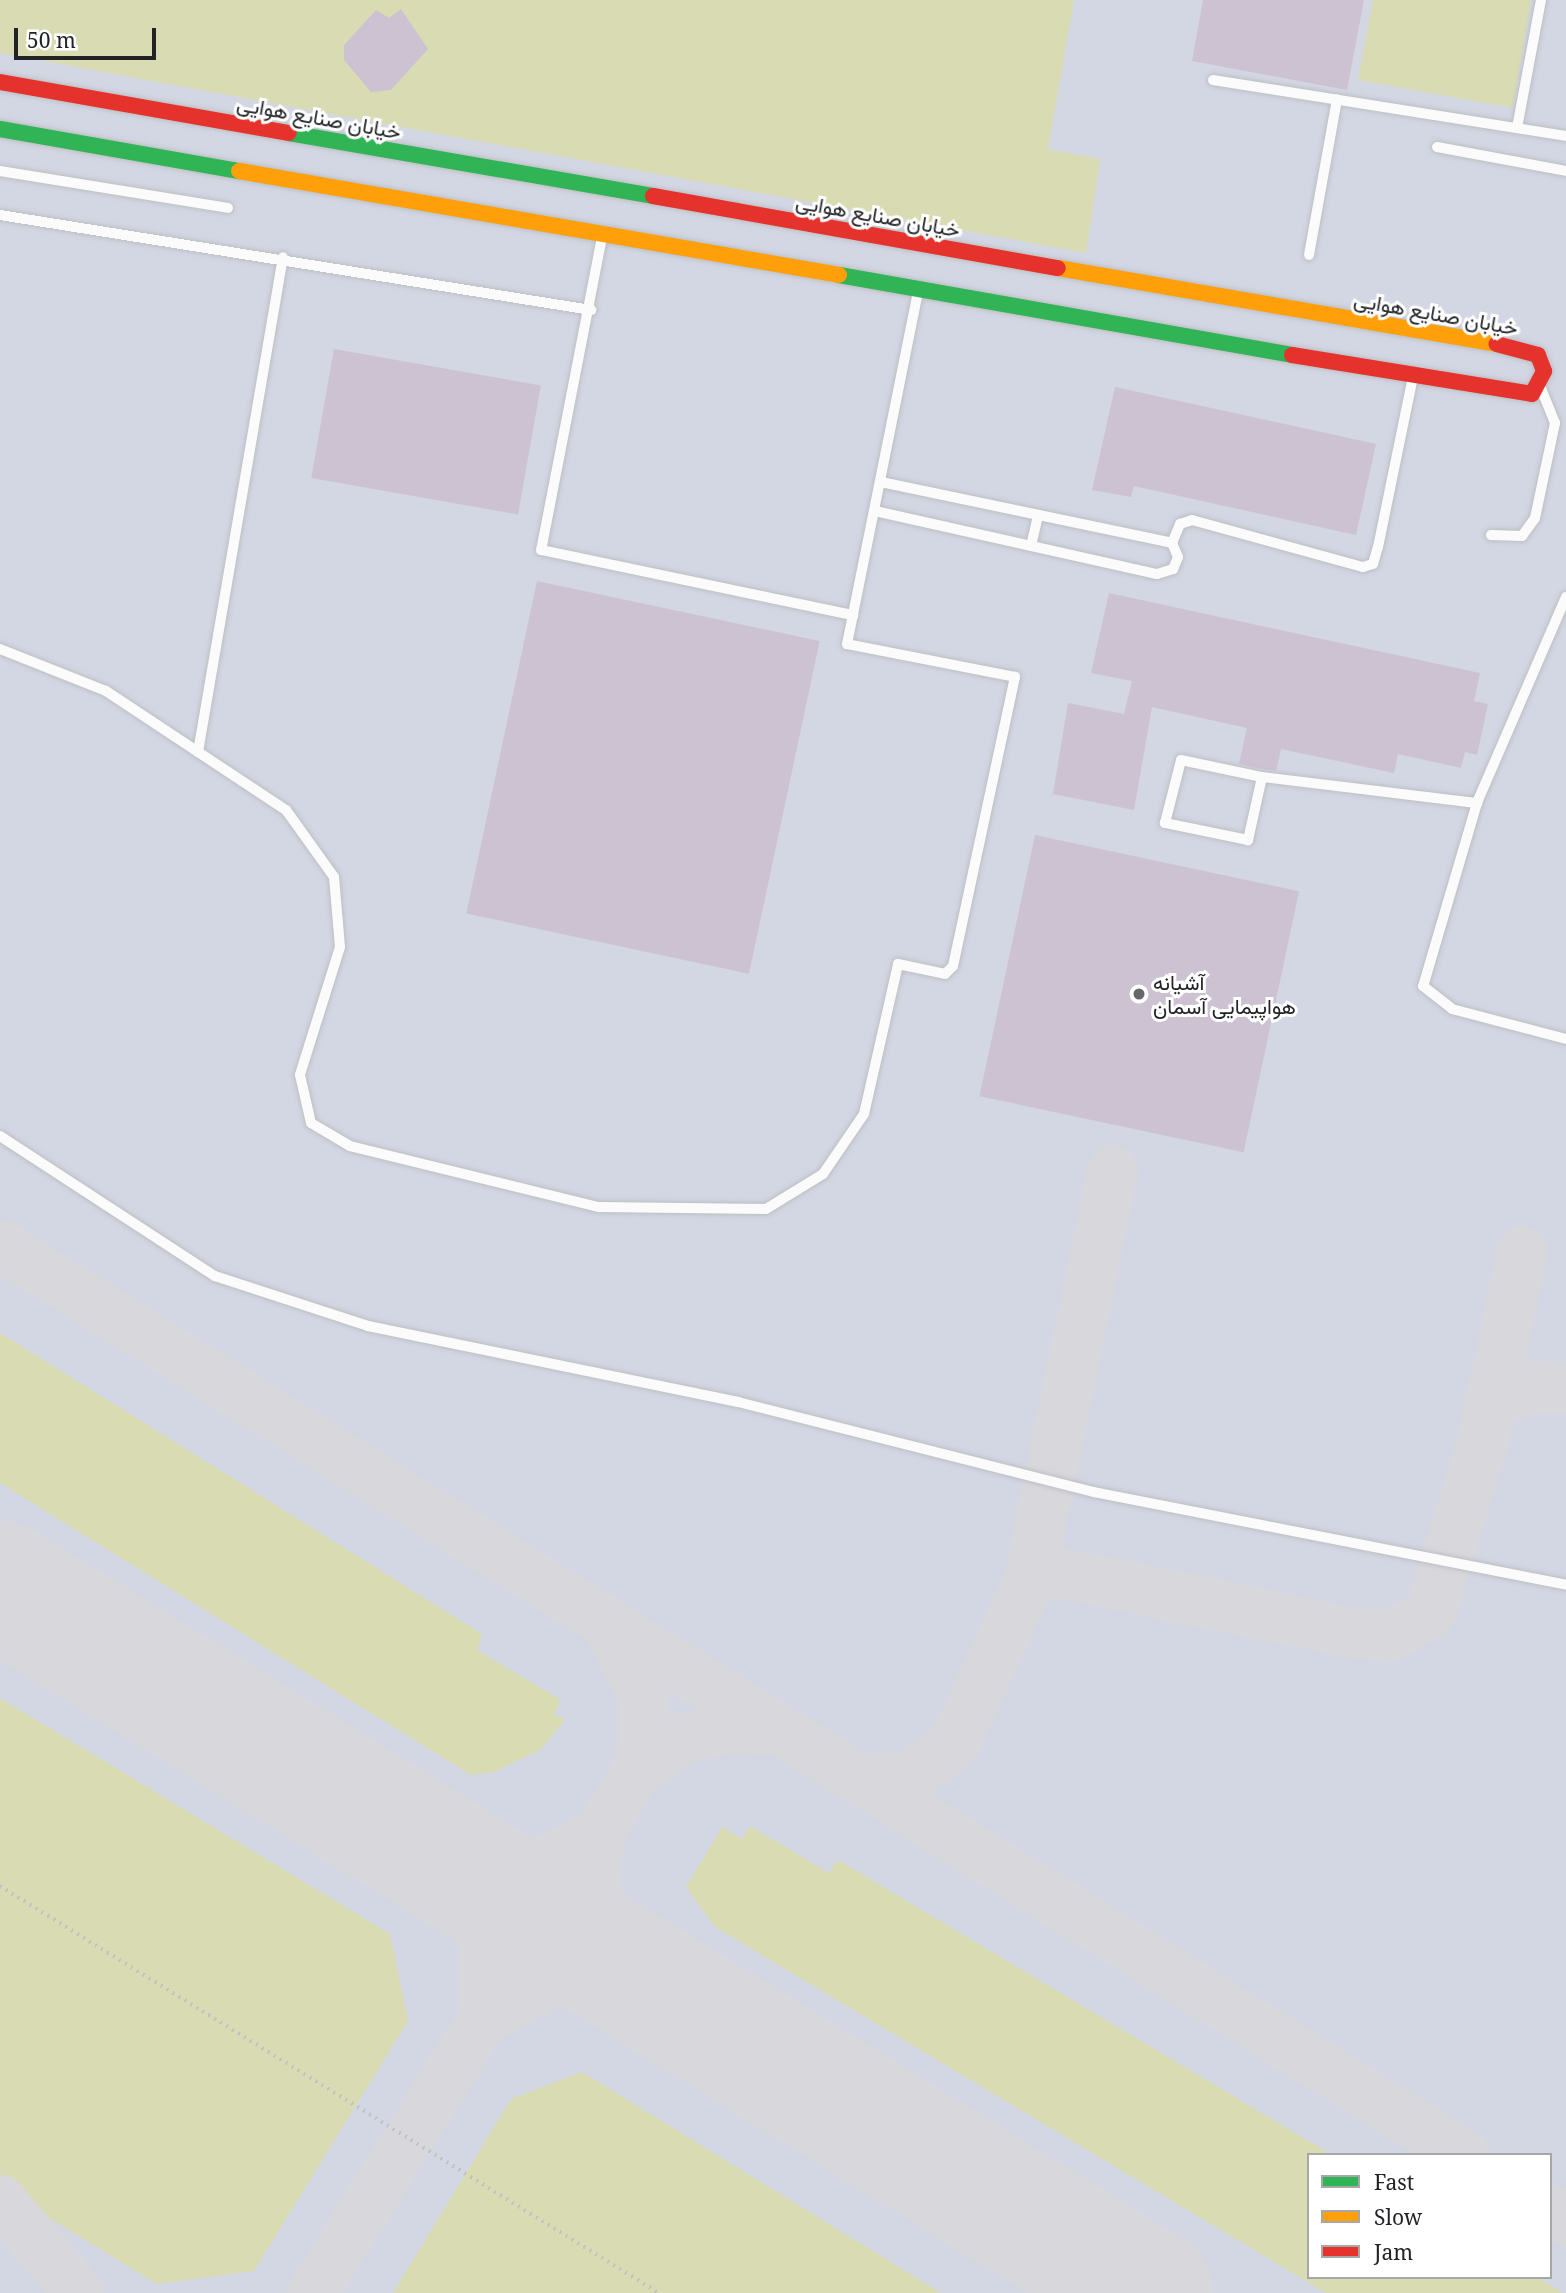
<!DOCTYPE html>
<html>
<head>
<meta charset="utf-8">
<style>
	body { margin:0 }
	#map { position:relative; width:1566px; height:2293px; overflow:hidden; background:#e2e4ea; font-family:"Noto Serif",Vazirmatn,serif }
	div>[style] { position:absolute }
	.built>* { inset:0; background:#d3d7e3 }
	.green>* { inset:0; background:#d9dcb3 }
	.taxiway>* { height:51px; margin:-25.5px; padding:0 25.5px; transform-origin:25.5px; border-radius:25.5px; background:#d8d8dc }
	.runway>* { height:128px; margin:-64px; padding:0 64px; transform-origin:64px; border-radius:64px; background:#d8d8dc }
	.building>* { inset:0; background:#cdc2d1; transform-origin:0 0 }
	.path>* { height:3.5px; margin-top:-1.75px; transform-origin:0; background:repeating-linear-gradient(90deg,#c1c2c4 0 2px,transparent 0 7px) }
	.roads { filter:drop-shadow(0 0 2px #bdbfc3) drop-shadow(0 0 2px #bdbfc3) }
	.lane>* { height:10px; margin:-5px; padding:0 5px; transform-origin:5px; border-radius:5px; background:#fbfbfc }
	.fast>* { height:16px; margin:-8px; padding:0 8px; transform-origin:8px; border-radius:8px; background:#30b455 }
	.slow>* { height:16px; margin:-8px; padding:0 8px; transform-origin:8px; border-radius:8px; background:#ff9f0a }
	.jam>* { height:16px; margin:-8px; padding:0 8px; transform-origin:8px; border-radius:8px; background:#e5322d }
	.dots>* { width:19px; height:19px; translate:-50% -50%; box-sizing:border-box; border:4px solid #fff; border-radius:50% }
	span { translate:-50% -50%; white-space:nowrap; text-align:center; line-height:1.15; -webkit-text-stroke:6px #fff; paint-order:stroke }
	.street-label { font-size:21px; color:#212326 }
	.poi-label { font-size:21px; color:#212326 }
	.left { translate:0 -50%; text-align:left }
	.legend { position:absolute; left:1307px; top:2153px; width:245px; height:126px; box-sizing:border-box; background:#fff; border:2px solid #a6a7a8; margin:0; padding:9px 12px; list-style:none; font-size:21px; color:#212326 }
	.legend li { display:flex; align-items:center; gap:14px; height:35px }
	.legend b { width:35px; border:2px solid #a6a7a8 }
	.scale { position:absolute; left:14px; top:28px; width:142px; height:32px; box-sizing:border-box; border:4px solid #212326; border-top:0; padding-left:9px; font-size:21px; line-height:24px; white-space:nowrap; color:#212326; -webkit-text-stroke:5px #fff; paint-order:stroke }
</style>
</head>
<body>
<div id="map">
	<div class="built">
		<i style="clip-path:polygon(evenodd,0 0,1566px 0,1566px 2293px,0 2293px,0 0,1309px 2155px,1550px 2155px,1550px 2277px,1309px 2277px,1309px 2155px)"></i>
	</div>
	<div class="green">
		<i style="clip-path:polygon(0 0,1074px 0,1048px 149px,1100px 159px,1086px 253px,0 53px)"></i>
		<i style="clip-path:polygon(1373px 0,1531px 0,1513px 108px,1358px 80px)"></i>
		<i style="clip-path:polygon(0 1333px,482px 1634px,477px 1650px,561px 1700px,554px 1714px,565px 1720px,540px 1750px,494px 1772px,471px 1775px,0 1483px)"></i>
		<i style="clip-path:polygon(0 1698px,390px 1934px,408px 2021px,254px 2271px,157px 2284px,0 2188px)"></i>
		<i style="clip-path:polygon(750px 1826px,829px 1873px,838px 1860px,1332px 2155px,1309px 2155px,1309px 2277px,1537px 2277px,1563px 2293px,1326px 2293px,715px 1927px,686px 1887px,722px 1827px,742px 1839px)"></i>
		<i style="clip-path:polygon(582px 2072px,941px 2293px,393px 2293px,511px 2099px)"></i>
	</div>
	<div class="taxiway">
		<i style="left:0;top:1245px;width:1724px;rotate:31.86deg"></i>
		<i style="left:1490px;top:1403px;width:47px;rotate:-21.1deg"></i>
		<i style="left:1534px;top:1386px;width:32px;rotate:2deg"></i>
		<i style="left:1028px;top:1581px;width:419px;rotate:-78.4deg"></i>
		<i style="left:635px;top:1773px;width:58px;rotate:-37.3deg"></i>
		<i style="left:681px;top:1738px;width:51px;rotate:-11.3deg"></i>
		<i style="left:731px;top:1728px;width:43px;rotate:1.3deg"></i>
		<i style="left:861px;top:1780px;width:50px;rotate:-4.6deg"></i>
		<i style="left:911px;top:1776px;width:54px;rotate:-37.5deg"></i>
		<i style="left:954px;top:1743px;width:178px;rotate:-65.4deg"></i>
		<i style="left:1028px;top:1581px;width:31px;rotate:-17deg"></i>
		<i style="left:1058px;top:1572px;width:304px;rotate:11.6deg"></i>
		<i style="left:1356px;top:1633px;width:32px;rotate:5deg"></i>
		<i style="left:1388px;top:1636px;width:48px;rotate:-28.7deg"></i>
		<i style="left:1430px;top:1613px;width:179px;rotate:-73.1deg"></i>
		<i style="left:1482px;top:1442px;width:195px;rotate:-78.2deg"></i>
		<i style="left:598px;top:1837px;width:68px;rotate:93.4deg"></i>
		<i style="left:594px;top:1905px;width:72px;rotate:65.2deg"></i>
		<i style="left:435px;top:1855px;width:48px;rotate:54.3deg"></i>
		<i style="left:463px;top:1894px;width:54px;rotate:65.8deg"></i>
		<i style="left:485px;top:1943px;width:72px;rotate:91.6deg"></i>
		<i style="left:458px;top:1870px;width:65px;rotate:2.6deg"></i>
		<i style="left:523px;top:1873px;width:81px;rotate:-28.2deg"></i>
		<i style="left:487px;top:2017px;width:72px;rotate:-28.4deg"></i>
		<i style="left:550px;top:1983px;width:32px;rotate:-7deg"></i>
		<i style="left:582px;top:1979px;width:86px;rotate:10.7deg"></i>
		<i style="left:0;top:2200px;width:122px;rotate:49.7deg"></i>
		<i style="left:1550px;top:2210px;width:19px;rotate:32deg"></i>
		<i style="left:312px;top:2293px;width:612px;rotate:-58.15deg"></i>
		<i style="left:635px;top:1773px;width:26px;rotate:-72deg"></i>
		<i style="left:643px;top:1748px;width:52px;rotate:-90deg"></i>
		<i style="left:643px;top:1696px;width:76px;rotate:-116.6deg"></i>
	</div>
	<div class="runway">
		<i style="left:0;top:1585px;width:1350px;rotate:31.64deg"></i>
	</div>
	<div class="building">
		<i style="clip-path:polygon(1203px 0,1364px 0,1347px 90px,1192px 61px)"></i>
		<i style="clip-path:polygon(401px 9px,428px 49px,391px 90px,371px 92px,344px 60px,344px 45px,376px 10px,389px 18px)"></i>
		<i style="left:334px;top:349px;width:210px;height:131px;rotate:10deg"></i>
		<i style="clip-path:polygon(1115px 387px,1376px 444px,1356px 535px,1134px 486px,1131px 497px,1092px 490px)"></i>
		<i style="left:537px;top:581px;width:289px;height:340px;rotate:12deg"></i>
		<i style="clip-path:polygon(1109px 593px,1480px 673px,1474px 701px,1488px 704px,1477px 755px,1465px 752px,1461px 768px,1398px 754px,1394px 773px,1281px 749px,1276px 771px,1263px 769px,1239px 764px,1247px 728px,1152px 707px,1134px 810px,1053px 794px,1068px 703px,1124px 714px,1132px 681px,1091px 673px)"></i>
		<i style="left:1035px;top:835px;width:270px;height:267px;rotate:12deg"></i>
	</div>
	<div class="path">
		<i style="left:0;top:1886px;width:775px;rotate:31.7deg"></i>
	</div>
	<div class="roads">
		<div class="lane">
			<i style="left:1213px;top:80px;width:357px;rotate:9deg"></i>
			<i style="left:1517px;top:128px;width:130px;rotate:-79.4deg"></i>
			<i style="left:1437px;top:147px;width:131px;rotate:10.5deg"></i>
			<i style="left:0;top:171px;width:231px;rotate:9.2deg"></i>
			<i style="left:0;top:215px;width:599px;rotate:9.13deg"></i>
			<i style="left:602px;top:237px;width:319px;rotate:101deg"></i>
			<i style="left:541px;top:550px;width:319px;rotate:11.8deg"></i>
			<i style="left:1309px;top:255px;width:158px;rotate:-79.8deg"></i>
			<i style="left:881px;top:482px;width:297px;rotate:11.8deg"></i>
			<i style="left:875px;top:511px;width:289px;rotate:12.6deg"></i>
			<i style="left:1157px;top:574px;width:17px;rotate:-17deg"></i>
			<i style="left:1173px;top:569px;width:13px;rotate:-67deg"></i>
			<i style="left:1178px;top:557px;width:15px;rotate:-113deg"></i>
			<i style="left:1172px;top:543px;width:21px;rotate:-67deg"></i>
			<i style="left:1180px;top:524px;width:13px;rotate:-18deg"></i>
			<i style="left:1192px;top:520px;width:177px;rotate:15.4deg"></i>
			<i style="left:1363px;top:567px;width:10px;rotate:-17deg"></i>
			<i style="left:1373px;top:564px;width:18px;rotate:-74deg"></i>
			<i style="left:1378px;top:547px;width:174px;rotate:-78.4deg"></i>
			<i style="left:1491px;top:535px;width:31px;rotate:2deg"></i>
			<i style="left:1522px;top:536px;width:22px;rotate:-54deg"></i>
			<i style="left:1535px;top:518px;width:97px;rotate:-78.1deg"></i>
			<i style="left:1555px;top:423px;width:38px;rotate:-112deg"></i>
			<i style="left:1031px;top:546px;width:32px;rotate:-77deg"></i>
			<i style="left:1566px;top:597px;width:224px;rotate:113.4deg"></i>
			<i style="left:1477px;top:803px;width:191px;rotate:106.4deg"></i>
			<i style="left:1423px;top:986px;width:37px;rotate:38deg"></i>
			<i style="left:1452px;top:1009px;width:118px;rotate:14.7deg"></i>
			<i style="left:0;top:649px;width:114px;rotate:21.6deg"></i>
			<i style="left:106px;top:691px;width:216px;rotate:33.5deg"></i>
			<i style="left:286px;top:810px;width:82px;rotate:54.4deg"></i>
			<i style="left:334px;top:877px;width:70px;rotate:85.1deg"></i>
			<i style="left:340px;top:947px;width:134px;rotate:107.4deg"></i>
			<i style="left:300px;top:1075px;width:49px;rotate:77.1deg"></i>
			<i style="left:311px;top:1123px;width:45px;rotate:30.5deg"></i>
			<i style="left:350px;top:1146px;width:256px;rotate:13.8deg"></i>
			<i style="left:599px;top:1207px;width:167px;rotate:0.7deg"></i>
			<i style="left:766px;top:1209px;width:67px;rotate:-31.6deg"></i>
			<i style="left:823px;top:1174px;width:73px;rotate:-55.7deg"></i>
			<i style="left:864px;top:1114px;width:154px;rotate:-77.2deg"></i>
			<i style="left:898px;top:964px;width:48px;rotate:12deg"></i>
			<i style="left:945px;top:974px;width:11px;rotate:-45deg"></i>
			<i style="left:953px;top:966px;width:296px;rotate:-77.9deg"></i>
			<i style="left:1015px;top:677px;width:171px;rotate:-168.9deg"></i>
			<i style="left:847px;top:644px;width:360px;rotate:-78.6deg"></i>
			<i style="left:198px;top:752px;width:502px;rotate:-80.26deg"></i>
			<i style="left:1262px;top:777px;width:65px;rotate:102.5deg"></i>
			<i style="left:1248px;top:840px;width:85px;rotate:-168.4deg"></i>
			<i style="left:1165px;top:823px;width:65px;rotate:-75.7deg"></i>
			<i style="left:1181px;top:760px;width:83px;rotate:11.9deg"></i>
			<i style="left:1262px;top:777px;width:217px;rotate:6.9deg"></i>
			<i style="left:0;top:1136px;width:257px;rotate:33.1deg"></i>
			<i style="left:215px;top:1276px;width:161px;rotate:18.1deg"></i>
			<i style="left:368px;top:1326px;width:378px;rotate:11.6deg"></i>
			<i style="left:738px;top:1402px;width:367px;rotate:14.2deg"></i>
			<i style="left:1094px;top:1492px;width:481px;rotate:11.1deg"></i>
		</div>
		<div class="fast">
			<i style="left:0;top:129px;width:243px;rotate:10deg"></i>
			<i style="left:289px;top:133px;width:369px;rotate:9.8deg"></i>
			<i style="left:839px;top:275px;width:460px;rotate:10deg"></i>
		</div>
		<div class="slow">
			<i style="left:239px;top:171px;width:609px;rotate:9.83deg"></i>
			<i style="left:1058px;top:268px;width:445px;rotate:9.8deg"></i>
		</div>
		<div class="jam">
			<i style="left:0;top:82px;width:293px;rotate:10deg"></i>
			<i style="left:653px;top:196px;width:411px;rotate:10.1deg"></i>
			<i style="left:1292px;top:355px;width:243px;rotate:9.2deg"></i>
			<i style="left:1532px;top:394px;width:26px;rotate:-62deg"></i>
			<i style="left:1544px;top:371px;width:17px;rotate:-111deg"></i>
			<i style="left:1538px;top:355px;width:43px;rotate:-165.3deg"></i>
		</div>
	</div>
	<div class="dots">
		<i style="left:1139px;top:994px;background:#65676b"></i>
	</div>
	<div class="street-label">
		<span style="left:319px;top:117px;rotate:10deg">خیابان صنایع هوایی</span>
		<span style="left:878px;top:215px;rotate:10deg">خیابان صنایع هوایی</span>
		<span style="left:1436px;top:313px;rotate:10deg">خیابان صنایع هوایی</span>
	</div>
	<div class="poi-label">
		<span class="left" style="left:1153px;top:994px">آشیانه<br>هواپیمایی آسمان</span>
	</div>
	<ul class="legend">
	<li><b style="height:9px;background:#30b455"></b>Fast</li>
	<li><b style="height:9px;background:#ff9f0a"></b>Slow</li>
	<li><b style="height:9px;background:#e5322d"></b>Jam</li>
	</ul>
	<div class="scale">50 m</div>
</div>
</body>
</html>
